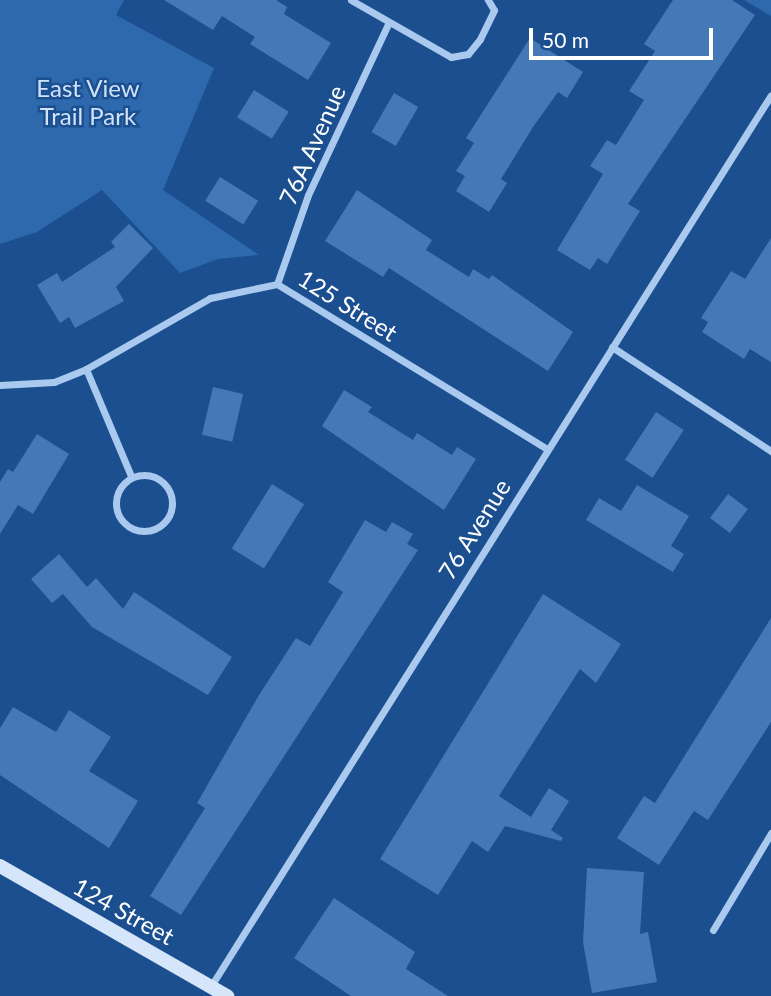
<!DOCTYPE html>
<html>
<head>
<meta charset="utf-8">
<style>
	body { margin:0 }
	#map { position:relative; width:771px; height:996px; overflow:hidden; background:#1b4f8f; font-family:Lato,sans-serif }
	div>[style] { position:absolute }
	.green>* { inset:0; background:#2e69ad }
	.building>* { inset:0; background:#4478b7; transform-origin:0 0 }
	.street>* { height:7px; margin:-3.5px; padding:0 3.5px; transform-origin:3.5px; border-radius:3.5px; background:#a9c9ee }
	.street>.ring { margin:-3.5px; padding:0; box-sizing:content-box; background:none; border:7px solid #a9c9ee; border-radius:50% }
	.secondary>* { height:14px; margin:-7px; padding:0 7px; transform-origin:7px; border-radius:7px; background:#d6e6fa }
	span { translate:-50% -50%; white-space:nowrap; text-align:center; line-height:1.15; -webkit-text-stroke:5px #1b4f8f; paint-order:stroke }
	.park-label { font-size:24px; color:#cfe3fa }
	.street-label { font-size:24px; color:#fff }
	.scale { position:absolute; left:529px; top:28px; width:184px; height:32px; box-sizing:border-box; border:4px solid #fff; border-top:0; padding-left:9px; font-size:21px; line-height:24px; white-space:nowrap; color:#fff; -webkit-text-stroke:5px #1b4f8f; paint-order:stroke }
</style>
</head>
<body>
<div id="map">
	<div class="green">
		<i style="clip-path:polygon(0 0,124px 0,116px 15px,214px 68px,163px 190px,259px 255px,218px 259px,180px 273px,102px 190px,37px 232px,0 244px)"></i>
		<i style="clip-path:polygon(744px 0,771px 0,771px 16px)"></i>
	</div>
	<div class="building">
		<i style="clip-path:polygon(164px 0,276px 0,287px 7px,284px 14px,331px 43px,308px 80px,250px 44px,255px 37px,222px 16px,213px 30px)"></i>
		<i style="clip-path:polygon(673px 0,732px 0,755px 15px,628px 204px,640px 211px,607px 264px,598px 258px,590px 270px,557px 250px,603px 174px,590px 166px,607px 140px,616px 145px,644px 100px,629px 91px,655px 51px,644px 44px)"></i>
		<i style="clip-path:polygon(530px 38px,583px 72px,567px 98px,558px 92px,533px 127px,501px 179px,507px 183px,489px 212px,456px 191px,465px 176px,456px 171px,474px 143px,466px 138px)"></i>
		<i style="left:254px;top:90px;width:41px;height:32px;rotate:32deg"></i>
		<i style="left:394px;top:93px;width:28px;height:45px;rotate:30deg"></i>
		<i style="left:220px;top:177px;width:45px;height:28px;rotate:32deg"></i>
		<i style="clip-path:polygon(357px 190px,432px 240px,426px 250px,469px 277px,473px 269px,489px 279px,492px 275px,573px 332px,548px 371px,389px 268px,383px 277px,325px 241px)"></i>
		<i style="clip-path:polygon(129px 224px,153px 248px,116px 287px,124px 301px,75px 328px,69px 317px,60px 323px,37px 285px,57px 273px,62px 282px,115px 247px,111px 242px)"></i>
		<i style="clip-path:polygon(771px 238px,771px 362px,750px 349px,744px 359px,702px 332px,708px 322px,701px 318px,731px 271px,745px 279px)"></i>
		<i style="left:213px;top:387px;width:31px;height:49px;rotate:13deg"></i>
		<i style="clip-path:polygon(344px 390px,372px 407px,368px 412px,413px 440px,417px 433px,452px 455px,457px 447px,476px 459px,444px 510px,322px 426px)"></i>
		<i style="left:656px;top:412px;width:33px;height:57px;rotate:33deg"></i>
		<i style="clip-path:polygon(37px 434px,69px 454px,33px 514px,18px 505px,0 534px,0 482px,8px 469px,13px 472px)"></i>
		<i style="left:272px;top:484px;width:38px;height:76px;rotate:32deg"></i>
		<i style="clip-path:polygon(637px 485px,689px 516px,671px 546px,684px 554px,673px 572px,586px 520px,599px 498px,621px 511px)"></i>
		<i style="left:728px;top:494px;width:25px;height:30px;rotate:37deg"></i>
		<i style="clip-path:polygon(365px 520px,386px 532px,392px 522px,413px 534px,407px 544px,418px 550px,181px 915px,150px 896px,205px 808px,197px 803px,259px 695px,296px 638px,310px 646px,343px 592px,328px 582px)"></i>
		<i style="clip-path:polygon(59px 554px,87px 587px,96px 578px,123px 609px,134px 592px,232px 657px,208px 695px,92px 627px,63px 594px,52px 603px,31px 579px)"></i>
		<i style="clip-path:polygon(543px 594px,621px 644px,596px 683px,580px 669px,499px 796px,531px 817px,549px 788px,569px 801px,551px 830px,563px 838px,561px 841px,505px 826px,488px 852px,472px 841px,438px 895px,380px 859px)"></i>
		<i style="clip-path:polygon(771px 618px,771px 722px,708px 820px,694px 811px,659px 865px,617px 838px,644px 796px,655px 803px)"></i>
		<i style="clip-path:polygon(13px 707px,56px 732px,69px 710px,111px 737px,89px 771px,138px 801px,109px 848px,0 775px,0 728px)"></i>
		<i style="clip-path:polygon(587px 868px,644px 872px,640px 934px,648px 932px,657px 982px,592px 993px,583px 942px)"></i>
		<i style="clip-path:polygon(334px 898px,415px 952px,406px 969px,448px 996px,351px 996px,294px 958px)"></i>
	</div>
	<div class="street">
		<i style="left:351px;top:0;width:115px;rotate:29.7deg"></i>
		<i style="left:451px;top:57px;width:17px;rotate:-10deg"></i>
		<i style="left:468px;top:54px;width:19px;rotate:-51deg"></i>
		<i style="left:480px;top:39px;width:32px;rotate:-64deg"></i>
		<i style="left:494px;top:10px;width:12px;rotate:-121deg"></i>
		<i style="left:277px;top:284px;width:94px;rotate:-70.8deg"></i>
		<i style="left:308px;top:195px;width:189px;rotate:-64.9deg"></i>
		<i style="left:612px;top:347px;width:190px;rotate:33.2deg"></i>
		<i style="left:86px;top:369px;width:116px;rotate:67.2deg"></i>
		<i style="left:0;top:385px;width:54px;rotate:-3.2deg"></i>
		<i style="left:54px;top:382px;width:35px;rotate:-22deg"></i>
		<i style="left:86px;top:369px;width:143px;rotate:-29.8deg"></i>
		<i style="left:210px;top:298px;width:68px;rotate:-11.8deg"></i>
		<i style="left:277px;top:284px;width:316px;rotate:31.4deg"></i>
		<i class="ring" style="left:116px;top:475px;width:49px;height:49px"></i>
		<i style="left:713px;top:930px;width:113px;rotate:-59.1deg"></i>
		<i style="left:211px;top:986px;width:1052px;rotate:-57.85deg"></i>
	</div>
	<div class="secondary">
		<i style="left:0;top:866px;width:262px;rotate:29.8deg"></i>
	</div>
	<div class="park-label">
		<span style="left:88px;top:102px">East View<br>Trail Park</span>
	</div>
	<div class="street-label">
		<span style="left:312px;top:145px;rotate:-66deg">76A Avenue</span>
		<span style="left:348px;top:305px;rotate:32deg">125 Street</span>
		<span style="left:474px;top:529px;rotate:-58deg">76 Avenue</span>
		<span style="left:124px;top:911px;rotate:29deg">124 Street</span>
	</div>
	<div class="scale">50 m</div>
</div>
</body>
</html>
